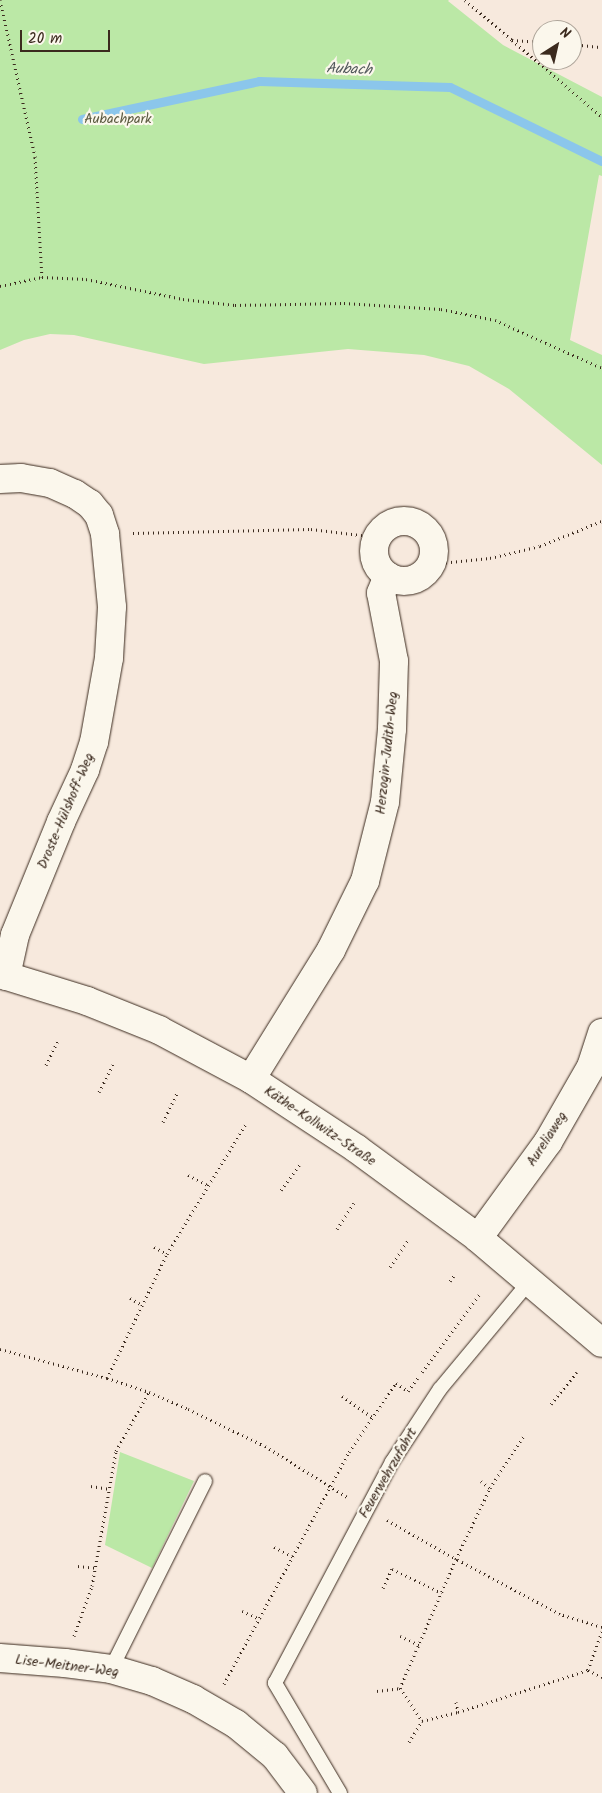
<!DOCTYPE html>
<html>
<head>
<meta charset="utf-8">
<style>
	body { margin:0 }
	#map { position:relative; width:602px; height:1793px; overflow:hidden; background:#f7e9dd; font-family:Kalam,sans-serif }
	div>[style] { position:absolute }
	.green>* { inset:0; background:#bbe8a6 }
	.stream>* { height:9px; margin:-4.5px; padding:0 4.5px; transform-origin:4.5px; border-radius:4.5px; background:#8bc6eb }
	.path>* { height:3px; margin-top:-1.5px; transform-origin:0; background:repeating-linear-gradient(90deg,#3b2a1e 0 1px,transparent 0 5px) }
	.roads { filter:drop-shadow(0 0 1px #3b2a1e) drop-shadow(0 0 1px #3b2a1e) }
	.service>* { height:14px; margin:-7px; padding:0 7px; transform-origin:7px; border-radius:7px; background:#fbf7ec }
	.minor>* { height:28px; margin:-14px; padding:0 14px; transform-origin:14px; border-radius:14px; background:#fbf7ec }
	.minor>.ring { margin:-14px; padding:0; box-sizing:content-box; background:none; border:28px solid #fbf7ec; border-radius:50% }
	span { translate:-50% -50%; white-space:nowrap; text-align:center; line-height:1.15; -webkit-text-stroke:4.5px #fbf7ec; paint-order:stroke }
	.park-label { font-size:14px; color:#5b5a40 }
	.street-label { font-size:14px; color:#3b2a1e }
	.water-label { font-size:15px; color:#53595c; font-style:italic }
	.north { position:absolute; left:532px; top:20px; width:50px; height:50px; box-sizing:border-box; background:#fbf7ec; border:1px solid #aea59a; border-radius:50%; rotate:35deg; font-size:14px; font-weight:700; line-height:20px; text-align:center; color:#3b2a1e }
	.north::after { content:''; display:block; margin:auto; width:18px; height:22px; background:#3b2a1e; clip-path:polygon(50% 0,100% 100%,50% 72%,0 100%) }
	.scale { position:absolute; left:20px; top:30px; width:90px; height:22px; box-sizing:border-box; border:2px solid #3b2a1e; border-top:0; padding-left:6px; font-size:15px; line-height:18px; white-space:nowrap; color:#3b2a1e; -webkit-text-stroke:4px #fbf7ec; paint-order:stroke }
</style>
</head>
<body>
<div id="map">
	<div class="green">
		<i style="clip-path:polygon(0 0,449px 0,448px 1px,503px 45px,602px 97px,602px 176px,599px 175px,570px 340px,602px 355px,602px 465px,509px 389px,469px 366px,424px 355px,348px 349px,204px 364px,74px 335px,50px 334px,24px 340px,0 350px)"></i>
		<i style="clip-path:polygon(120px 1452px,194px 1481px,152px 1568px,105px 1545px)"></i>
	</div>
	<div class="stream">
		<i style="left:82px;top:119px;width:181px;rotate:-12.1deg"></i>
		<i style="left:259px;top:81px;width:191px;rotate:1.8deg"></i>
		<i style="left:450px;top:87px;width:169px;rotate:26deg"></i>
	</div>
	<div class="path">
		<i style="left:0;top:0;width:161px;rotate:77.4deg"></i>
		<i style="left:35px;top:157px;width:120px;rotate:86.7deg"></i>
		<i style="left:465px;top:0;width:62px;rotate:40.4deg"></i>
		<i style="left:512px;top:40px;width:30px;rotate:4deg"></i>
		<i style="left:512px;top:40px;width:118px;rotate:40.5deg"></i>
		<i style="left:572px;top:44px;width:30px;rotate:6deg"></i>
		<i style="left:0;top:286px;width:43px;rotate:-12.1deg"></i>
		<i style="left:42px;top:277px;width:44px;rotate:2.6deg"></i>
		<i style="left:86px;top:279px;width:99px;rotate:11.7deg"></i>
		<i style="left:183px;top:299px;width:52px;rotate:6.6deg"></i>
		<i style="left:235px;top:305px;width:109px;rotate:-1.1deg"></i>
		<i style="left:344px;top:303px;width:97px;rotate:3.5deg"></i>
		<i style="left:441px;top:309px;width:55px;rotate:11.5deg"></i>
		<i style="left:495px;top:320px;width:117px;rotate:24.2deg"></i>
		<i style="left:133px;top:533px;width:178px;rotate:-1.3deg"></i>
		<i style="left:311px;top:529px;width:66px;rotate:6.9deg"></i>
		<i style="left:431px;top:564px;width:59px;rotate:-5.8deg"></i>
		<i style="left:490px;top:558px;width:51px;rotate:-13.5deg"></i>
		<i style="left:540px;top:546px;width:67px;rotate:-22deg"></i>
		<i style="left:46px;top:1065px;width:28px;rotate:-64deg"></i>
		<i style="left:99px;top:1092px;width:31px;rotate:-63deg"></i>
		<i style="left:163px;top:1122px;width:32px;rotate:-64deg"></i>
		<i style="left:188px;top:1175px;width:22px;rotate:27deg"></i>
		<i style="left:281px;top:1190px;width:32px;rotate:-54deg"></i>
		<i style="left:337px;top:1229px;width:31px;rotate:-57deg"></i>
		<i style="left:154px;top:1247px;width:15px;rotate:28deg"></i>
		<i style="left:390px;top:1267px;width:32px;rotate:-56deg"></i>
		<i style="left:450px;top:1281px;width:9px;rotate:-54deg"></i>
		<i style="left:130px;top:1298px;width:14px;rotate:30deg"></i>
		<i style="left:0;top:1349px;width:111px;rotate:15.2deg"></i>
		<i style="left:107px;top:1378px;width:44px;rotate:18.4deg"></i>
		<i style="left:149px;top:1392px;width:43px;rotate:23.6deg"></i>
		<i style="left:188px;top:1409px;width:85px;rotate:25.7deg"></i>
		<i style="left:265px;top:1446px;width:99px;rotate:31.8deg"></i>
		<i style="left:422px;top:1372px;width:99px;rotate:-53.6deg"></i>
		<i style="left:107px;top:1378px;width:138px;rotate:-64.2deg"></i>
		<i style="left:167px;top:1254px;width:151px;rotate:-58.8deg"></i>
		<i style="left:342px;top:1396px;width:37px;rotate:35deg"></i>
		<i style="left:551px;top:1404px;width:41px;rotate:-50.9deg"></i>
		<i style="left:481px;top:1481px;width:11px;rotate:38deg"></i>
		<i style="left:91px;top:1486px;width:19px;rotate:9deg"></i>
		<i style="left:387px;top:1520px;width:79px;rotate:29.5deg"></i>
		<i style="left:456px;top:1559px;width:79px;rotate:-64.4deg"></i>
		<i style="left:490px;top:1488px;width:61px;rotate:-57.1deg"></i>
		<i style="left:274px;top:1547px;width:22px;rotate:27deg"></i>
		<i style="left:78px;top:1566px;width:18px;rotate:6deg"></i>
		<i style="left:383px;top:1588px;width:21px;rotate:-65deg"></i>
		<i style="left:392px;top:1569px;width:55px;rotate:25.6deg"></i>
		<i style="left:242px;top:1611px;width:20px;rotate:24deg"></i>
		<i style="left:602px;top:1627px;width:44px;rotate:-162.8deg"></i>
		<i style="left:560px;top:1614px;width:118px;rotate:-152.1deg"></i>
		<i style="left:456px;top:1559px;width:141px;rotate:113.5deg"></i>
		<i style="left:400px;top:1688px;width:40px;rotate:56deg"></i>
		<i style="left:422px;top:1721px;width:37px;rotate:-14deg"></i>
		<i style="left:458px;top:1712px;width:137px;rotate:-17.9deg"></i>
		<i style="left:588px;top:1670px;width:41px;rotate:-70.3deg"></i>
		<i style="left:74px;top:1636px;width:53px;rotate:-70.2deg"></i>
		<i style="left:92px;top:1586px;width:137px;rotate:-79.9deg"></i>
		<i style="left:116px;top:1451px;width:68px;rotate:-60.8deg"></i>
		<i style="left:400px;top:1636px;width:21px;rotate:25deg"></i>
		<i style="left:588px;top:1670px;width:16px;rotate:27deg"></i>
		<i style="left:224px;top:1684px;width:264px;rotate:-61.7deg"></i>
		<i style="left:349px;top:1452px;width:83px;rotate:-55.7deg"></i>
		<i style="left:396px;top:1383px;width:14px;rotate:34deg"></i>
		<i style="left:408px;top:1391px;width:17px;rotate:-54deg"></i>
		<i style="left:377px;top:1691px;width:23px;rotate:-7deg"></i>
		<i style="left:456px;top:1702px;width:10px;rotate:79deg"></i>
		<i style="left:409px;top:1742px;width:25px;rotate:-58deg"></i>
	</div>
	<div class="roads">
		<div class="service">
			<i style="left:111px;top:1669px;width:210px;rotate:-63.4deg"></i>
			<i style="left:340px;top:1793px;width:128px;rotate:-120.6deg"></i>
			<i style="left:275px;top:1683px;width:250px;rotate:-62.1deg"></i>
			<i style="left:392px;top:1462px;width:87px;rotate:-56.7deg"></i>
			<i style="left:440px;top:1389px;width:141px;rotate:-50.2deg"></i>
		</div>
		<div class="minor">
			<i style="left:0;top:479px;width:21px;rotate:-3deg"></i>
			<i style="left:21px;top:478px;width:29px;rotate:10deg"></i>
			<i style="left:50px;top:483px;width:27px;rotate:24deg"></i>
			<i style="left:75px;top:494px;width:18px;rotate:34deg"></i>
			<i style="left:90px;top:504px;width:14px;rotate:51deg"></i>
			<i style="left:99px;top:515px;width:20px;rotate:72deg"></i>
			<i style="left:105px;top:534px;width:73px;rotate:84.5deg"></i>
			<i style="left:112px;top:607px;width:51px;rotate:93.4deg"></i>
			<i style="left:109px;top:658px;width:85px;rotate:100.1deg"></i>
			<i style="left:94px;top:742px;width:29px;rotate:108deg"></i>
			<i style="left:85px;top:770px;width:57px;rotate:114.8deg"></i>
			<i style="left:61px;top:822px;width:122px;rotate:112.2deg"></i>
			<i style="left:15px;top:935px;width:42px;rotate:102.4deg"></i>
			<i class="ring" style="left:374px;top:521px;width:32px;height:32px"></i>
			<i style="left:0;top:974px;width:91px;rotate:17.2deg"></i>
			<i style="left:87px;top:1001px;width:78px;rotate:21.9deg"></i>
			<i style="left:159px;top:1030px;width:104px;rotate:28deg"></i>
			<i style="left:251px;top:1079px;width:127px;rotate:33.4deg"></i>
			<i style="left:357px;top:1149px;width:150px;rotate:36.3deg"></i>
			<i style="left:478px;top:1238px;width:162px;rotate:40.3deg"></i>
			<i style="left:251px;top:1079px;width:152px;rotate:-58.2deg"></i>
			<i style="left:331px;top:950px;width:77px;rotate:-63.8deg"></i>
			<i style="left:365px;top:881px;width:81px;rotate:-75.8deg"></i>
			<i style="left:385px;top:802px;width:73px;rotate:-84.5deg"></i>
			<i style="left:392px;top:729px;width:68px;rotate:-88.3deg"></i>
			<i style="left:394px;top:661px;width:69px;rotate:-100.8deg"></i>
			<i style="left:381px;top:593px;width:18px;rotate:-68deg"></i>
			<i style="left:478px;top:1238px;width:119px;rotate:-53.9deg"></i>
			<i style="left:548px;top:1142px;width:86px;rotate:-60.2deg"></i>
			<i style="left:591px;top:1067px;width:36px;rotate:-72deg"></i>
			<i style="left:0;top:1658px;width:65px;rotate:4.4deg"></i>
			<i style="left:65px;top:1663px;width:46px;rotate:7.4deg"></i>
			<i style="left:111px;top:1669px;width:43px;rotate:16.3deg"></i>
			<i style="left:152px;top:1681px;width:45px;rotate:23.7deg"></i>
			<i style="left:193px;top:1699px;width:50px;rotate:30.2deg"></i>
			<i style="left:236px;top:1724px;width:50px;rotate:39.4deg"></i>
			<i style="left:275px;top:1756px;width:46px;rotate:52.9deg"></i>
		</div>
	</div>
	<div class="park-label">
		<span style="left:118px;top:119px">Aubachpark</span>
	</div>
	<div class="street-label">
		<span style="left:387px;top:753px;rotate:-84deg">Herzogin-Judith-Weg</span>
		<span style="left:66px;top:811px;rotate:-67deg">Droste-Hülshoff-Weg</span>
		<span style="left:320px;top:1126px;rotate:34deg">Käthe-Kollwitz-Straße</span>
		<span style="left:547px;top:1139px;rotate:-57deg">Aureliaweg</span>
		<span style="left:388px;top:1473px;rotate:-60deg">Feuerwehrzufahrt</span>
		<span style="left:67px;top:1666px;rotate:7deg">Lise-Meitner-Weg</span>
	</div>
	<div class="water-label">
		<span style="left:349px;top:70px;rotate:2deg">Aubach</span>
	</div>
	<div class="north">N</div>
	<div class="scale">20 m</div>
</div>
</body>
</html>
